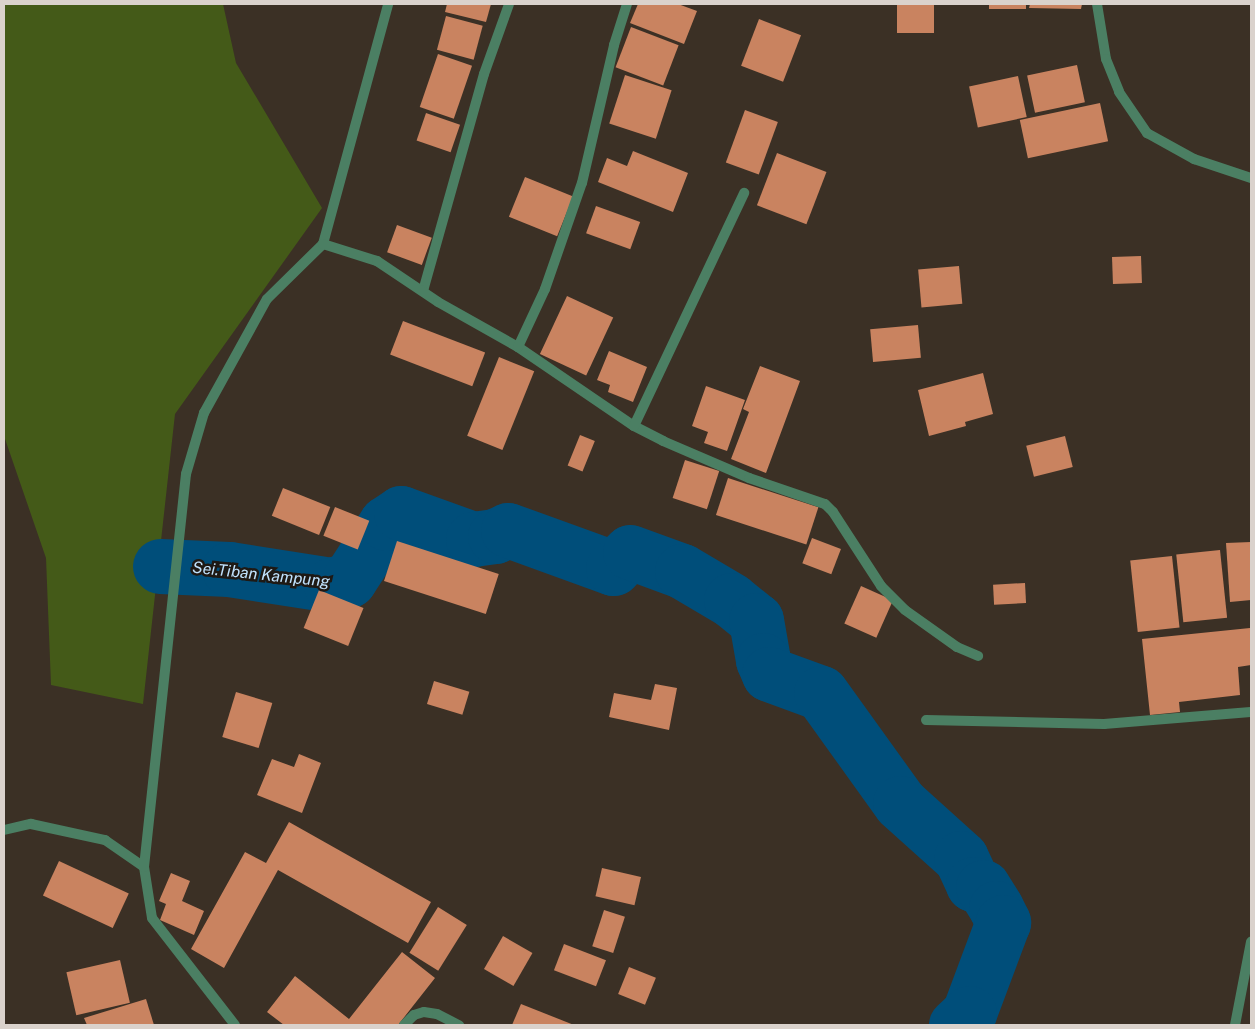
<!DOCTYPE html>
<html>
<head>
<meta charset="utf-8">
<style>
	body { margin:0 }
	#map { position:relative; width:1255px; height:1029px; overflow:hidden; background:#3b3025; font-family:"Public Sans",sans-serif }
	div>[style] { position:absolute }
	.green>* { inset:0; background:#445a18 }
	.river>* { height:55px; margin:-27.5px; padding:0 27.5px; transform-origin:27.5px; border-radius:27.5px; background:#004e7a }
	.building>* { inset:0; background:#c98360; transform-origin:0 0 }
	.minor>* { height:10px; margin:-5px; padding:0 5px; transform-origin:5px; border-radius:5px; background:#4b7f63 }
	span { translate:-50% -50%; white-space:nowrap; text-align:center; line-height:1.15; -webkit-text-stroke:5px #1e1914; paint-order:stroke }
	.water-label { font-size:16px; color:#c0e2fd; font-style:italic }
	.frame { position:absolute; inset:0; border:5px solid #dad2cc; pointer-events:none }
</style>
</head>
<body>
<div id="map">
	<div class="green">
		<i style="clip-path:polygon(4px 4px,223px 4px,236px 63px,322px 208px,175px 414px,143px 704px,51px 685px,46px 558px,4px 436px)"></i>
	</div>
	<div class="river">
		<i style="left:160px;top:566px;width:69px;rotate:2.5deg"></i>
		<i style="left:229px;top:569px;width:103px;rotate:8.9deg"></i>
		<i style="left:331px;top:585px;width:19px;rotate:-16deg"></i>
		<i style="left:349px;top:580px;width:68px;rotate:-57deg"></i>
		<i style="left:386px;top:523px;width:18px;rotate:-34deg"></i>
		<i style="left:401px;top:513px;width:77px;rotate:19.9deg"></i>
		<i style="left:473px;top:539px;width:22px;rotate:-8deg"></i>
		<i style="left:495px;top:536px;width:14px;rotate:-25deg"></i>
		<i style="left:508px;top:530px;width:112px;rotate:19.9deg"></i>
		<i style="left:613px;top:568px;width:23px;rotate:-43deg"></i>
		<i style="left:630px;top:552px;width:55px;rotate:20.1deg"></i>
		<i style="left:682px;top:571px;width:57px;rotate:30.6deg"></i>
		<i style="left:731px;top:600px;width:32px;rotate:39deg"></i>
		<i style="left:756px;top:620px;width:41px;rotate:80.1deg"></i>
		<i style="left:763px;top:660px;width:15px;rotate:67deg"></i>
		<i style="left:769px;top:674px;width:55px;rotate:20.1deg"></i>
		<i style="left:821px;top:693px;width:135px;rotate:54.3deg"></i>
		<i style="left:900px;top:803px;width:82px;rotate:42deg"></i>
		<i style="left:961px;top:858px;width:29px;rotate:65deg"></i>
		<i style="left:973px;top:884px;width:10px;rotate:17deg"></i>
		<i style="left:983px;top:887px;width:25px;rotate:58deg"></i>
		<i style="left:996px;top:908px;width:16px;rotate:63deg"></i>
		<i style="left:1003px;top:922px;width:97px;rotate:110.5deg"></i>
		<i style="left:969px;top:1013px;width:18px;rotate:137deg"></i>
	</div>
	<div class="building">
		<i style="clip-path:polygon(447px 4px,491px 4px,486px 22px,445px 12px)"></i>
		<i style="clip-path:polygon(638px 4px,678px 4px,697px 11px,684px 44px,630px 23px)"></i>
		<i style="left:897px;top:4px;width:37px;height:29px"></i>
		<i style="left:989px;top:4px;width:37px;height:5px"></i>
		<i style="clip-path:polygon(1030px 4px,1082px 4px,1081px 9px,1029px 8px)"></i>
		<i style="left:446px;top:16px;width:38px;height:35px;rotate:15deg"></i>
		<i style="left:759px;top:19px;width:45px;height:50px;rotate:21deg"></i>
		<i style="left:631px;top:27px;width:51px;height:43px;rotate:21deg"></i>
		<i style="left:438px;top:54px;width:36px;height:56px;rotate:19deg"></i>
		<i style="left:1077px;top:65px;width:38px;height:51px;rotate:78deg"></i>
		<i style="left:625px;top:75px;width:49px;height:51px;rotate:18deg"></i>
		<i style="left:1018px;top:76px;width:42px;height:50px;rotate:78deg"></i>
		<i style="left:1100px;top:103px;width:39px;height:82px;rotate:78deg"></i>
		<i style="left:745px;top:110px;width:35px;height:56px;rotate:20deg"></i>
		<i style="left:426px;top:113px;width:36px;height:29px;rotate:19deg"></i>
		<i style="clip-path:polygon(633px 151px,688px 173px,673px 212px,598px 182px,607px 158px,627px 166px)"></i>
		<i style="left:777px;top:153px;width:53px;height:56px;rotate:21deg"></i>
		<i style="left:525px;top:177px;width:52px;height:43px;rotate:22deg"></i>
		<i style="left:596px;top:206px;width:47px;height:29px;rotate:20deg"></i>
		<i style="left:397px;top:225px;width:37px;height:29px;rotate:20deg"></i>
		<i style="left:1141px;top:256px;width:27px;height:29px;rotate:88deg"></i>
		<i style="left:959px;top:266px;width:38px;height:41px;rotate:85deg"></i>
		<i style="left:567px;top:296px;width:51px;height:64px;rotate:25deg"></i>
		<i style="left:403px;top:321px;width:88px;height:36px;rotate:21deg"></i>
		<i style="left:918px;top:325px;width:33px;height:48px;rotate:85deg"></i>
		<i style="clip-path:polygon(609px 351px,647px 367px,633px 402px,608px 392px,610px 385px,597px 380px)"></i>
		<i style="left:499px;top:357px;width:38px;height:85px;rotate:22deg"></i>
		<i style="clip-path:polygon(760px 366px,800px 381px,766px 473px,731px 459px,749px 412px,743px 409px)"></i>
		<i style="clip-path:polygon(983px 373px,993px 414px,965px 422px,966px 426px,929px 436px,918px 390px)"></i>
		<i style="clip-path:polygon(706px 386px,745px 400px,727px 451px,704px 443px,708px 432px,692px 426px)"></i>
		<i style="left:580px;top:435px;width:16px;height:33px;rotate:22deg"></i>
		<i style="left:1065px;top:436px;width:32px;height:40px;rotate:76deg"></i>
		<i style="left:685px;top:460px;width:36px;height:40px;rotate:18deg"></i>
		<i style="left:728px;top:478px;width:95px;height:39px;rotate:18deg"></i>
		<i style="left:283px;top:488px;width:51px;height:30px;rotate:22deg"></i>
		<i style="left:335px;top:507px;width:37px;height:31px;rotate:22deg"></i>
		<i style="left:812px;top:538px;width:31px;height:27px;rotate:21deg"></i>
		<i style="left:397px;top:541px;width:107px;height:42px;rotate:18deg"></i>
		<i style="clip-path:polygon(1251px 542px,1251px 600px,1230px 602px,1226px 543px)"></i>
		<i style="left:1220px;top:550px;width:68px;height:44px;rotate:84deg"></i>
		<i style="left:1172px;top:556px;width:72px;height:42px;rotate:84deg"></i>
		<i style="left:1025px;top:583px;width:20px;height:32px;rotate:87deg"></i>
		<i style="left:861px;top:586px;width:35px;height:41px;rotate:24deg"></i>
		<i style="left:319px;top:590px;width:48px;height:41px;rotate:22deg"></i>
		<i style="clip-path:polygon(1250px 628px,1251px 665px,1238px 667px,1240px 695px,1179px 702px,1180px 712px,1150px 715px,1142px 639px)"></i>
		<i style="left:434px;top:681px;width:37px;height:24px;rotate:17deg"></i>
		<i style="clip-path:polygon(655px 684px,677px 688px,669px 730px,609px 717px,614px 693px,651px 700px)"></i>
		<i style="left:236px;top:692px;width:38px;height:47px;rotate:17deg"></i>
		<i style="clip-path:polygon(299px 754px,321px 763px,302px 813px,257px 795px,272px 759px,294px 767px)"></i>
		<i style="clip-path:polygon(289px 822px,431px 902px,408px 943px,278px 870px,224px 968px,191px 949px,245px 852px,266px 863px)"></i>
		<i style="left:59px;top:861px;width:77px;height:38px;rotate:25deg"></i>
		<i style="left:602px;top:868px;width:40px;height:29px;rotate:13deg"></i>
		<i style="clip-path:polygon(171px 873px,190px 881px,182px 901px,204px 911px,194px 935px,160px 920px,166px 904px,159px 901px)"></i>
		<i style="left:438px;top:907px;width:34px;height:54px;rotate:32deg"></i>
		<i style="left:604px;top:910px;width:22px;height:38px;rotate:18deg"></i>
		<i style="left:503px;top:936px;width:34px;height:38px;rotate:30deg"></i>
		<i style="left:564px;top:944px;width:45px;height:28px;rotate:21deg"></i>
		<i style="clip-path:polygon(402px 952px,435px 978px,398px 1025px,284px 1025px,267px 1012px,295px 976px,349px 1019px)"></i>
		<i style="left:120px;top:960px;width:44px;height:55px;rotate:77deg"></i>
		<i style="left:629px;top:967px;width:29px;height:29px;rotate:22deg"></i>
		<i style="clip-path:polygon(146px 999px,154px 1025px,87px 1025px,84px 1018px)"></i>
		<i style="clip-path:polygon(521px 1004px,574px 1025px,512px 1025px)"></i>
	</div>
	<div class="minor">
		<i style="left:1097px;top:4px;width:56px;rotate:80.7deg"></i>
		<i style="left:1106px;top:59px;width:35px;rotate:68deg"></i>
		<i style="left:1119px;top:92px;width:50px;rotate:55.7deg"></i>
		<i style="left:1147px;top:133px;width:54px;rotate:29deg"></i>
		<i style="left:1194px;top:159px;width:60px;rotate:18.4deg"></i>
		<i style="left:323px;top:244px;width:249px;rotate:-74.8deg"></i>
		<i style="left:423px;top:291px;width:225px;rotate:-74.3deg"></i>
		<i style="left:484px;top:74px;width:74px;rotate:-70.3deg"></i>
		<i style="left:518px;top:347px;width:140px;rotate:34.3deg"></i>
		<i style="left:634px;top:426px;width:33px;rotate:27deg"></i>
		<i style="left:663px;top:441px;width:94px;rotate:23.3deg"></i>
		<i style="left:749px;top:478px;width:80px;rotate:18.9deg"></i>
		<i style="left:825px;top:504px;width:11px;rotate:45deg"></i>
		<i style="left:833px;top:512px;width:88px;rotate:57deg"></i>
		<i style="left:881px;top:586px;width:34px;rotate:45deg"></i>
		<i style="left:905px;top:610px;width:64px;rotate:35.4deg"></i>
		<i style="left:957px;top:647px;width:23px;rotate:23deg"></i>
		<i style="left:634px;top:426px;width:258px;rotate:-64.7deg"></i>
		<i style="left:926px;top:720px;width:178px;rotate:1.3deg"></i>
		<i style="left:1104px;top:724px;width:147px;rotate:-4.7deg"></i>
		<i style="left:4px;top:830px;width:28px;rotate:-13deg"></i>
		<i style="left:31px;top:824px;width:76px;rotate:12.2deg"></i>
		<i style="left:105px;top:840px;width:47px;rotate:34.7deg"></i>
		<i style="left:235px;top:1025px;width:135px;rotate:-127.8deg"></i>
		<i style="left:152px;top:918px;width:52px;rotate:-98.9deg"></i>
		<i style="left:144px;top:867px;width:395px;rotate:-83.9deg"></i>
		<i style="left:186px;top:474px;width:64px;rotate:-73.6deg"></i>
		<i style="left:204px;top:413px;width:130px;rotate:-61.1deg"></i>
		<i style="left:267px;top:299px;width:78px;rotate:-44.5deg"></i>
		<i style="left:323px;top:244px;width:57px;rotate:17.5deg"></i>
		<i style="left:377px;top:261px;width:73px;rotate:33.9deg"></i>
		<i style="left:438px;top:302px;width:92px;rotate:29.4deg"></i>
		<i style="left:518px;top:347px;width:64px;rotate:-65deg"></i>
		<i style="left:545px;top:289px;width:112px;rotate:-70.8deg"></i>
		<i style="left:582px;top:183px;width:142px;rotate:-76.9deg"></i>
		<i style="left:614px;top:45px;width:43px;rotate:-72.4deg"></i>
		<i style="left:404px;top:1025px;width:14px;rotate:-45deg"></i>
		<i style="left:414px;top:1015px;width:10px;rotate:-17deg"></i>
		<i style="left:424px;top:1012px;width:13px;rotate:9deg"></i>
		<i style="left:437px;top:1014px;width:25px;rotate:27deg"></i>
		<i style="left:1235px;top:1025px;width:85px;rotate:-79.1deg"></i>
	</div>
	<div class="water-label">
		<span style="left:261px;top:575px;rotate:6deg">Sei.Tiban Kampung</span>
	</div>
	<div class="frame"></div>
</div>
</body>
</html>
